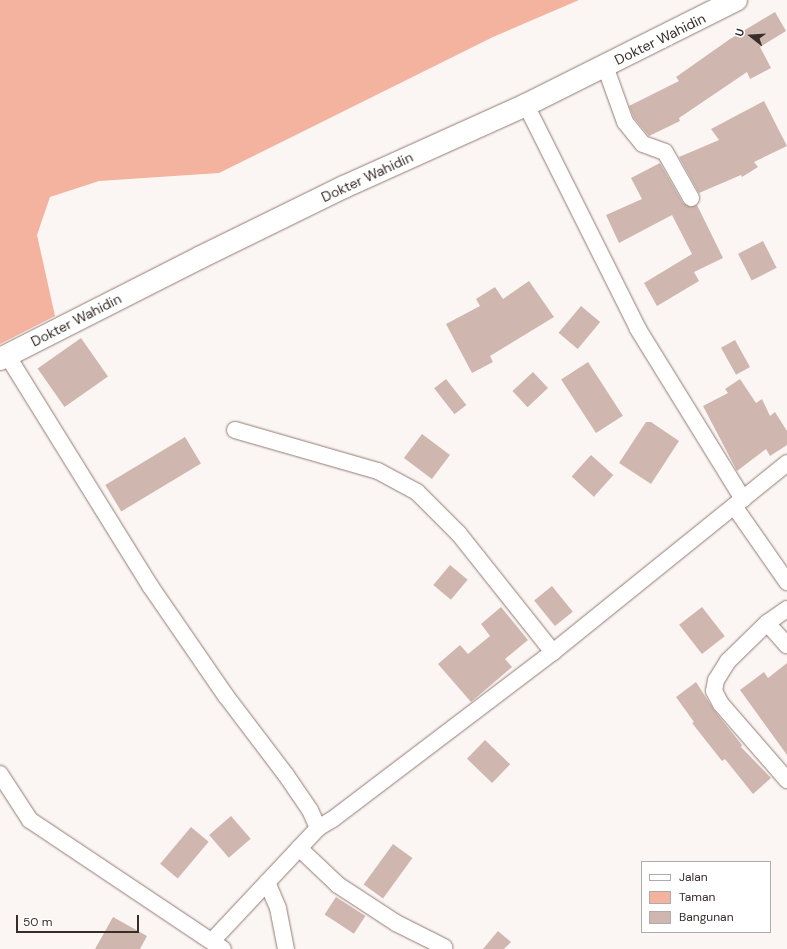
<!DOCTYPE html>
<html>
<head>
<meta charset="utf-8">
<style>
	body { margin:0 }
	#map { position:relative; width:787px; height:949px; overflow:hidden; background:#fbf6f4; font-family:"DM Sans",sans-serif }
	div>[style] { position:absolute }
	.green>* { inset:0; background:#f3b39f }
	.building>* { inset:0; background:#cfb6ae; transform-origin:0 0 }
	.roads { filter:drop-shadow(0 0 1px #927b73) drop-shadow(0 0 1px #927b73) }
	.street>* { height:16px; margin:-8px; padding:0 8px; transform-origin:8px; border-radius:8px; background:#fff }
	.secondary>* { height:22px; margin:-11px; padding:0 11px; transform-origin:11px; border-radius:11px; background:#fff }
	span { translate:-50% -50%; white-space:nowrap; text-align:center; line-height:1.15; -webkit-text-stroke:4px #fff; paint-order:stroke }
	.street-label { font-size:14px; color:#372d2a }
	.legend { position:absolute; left:641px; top:861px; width:130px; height:72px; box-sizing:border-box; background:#fff; border:1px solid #afabaa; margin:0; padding:5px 7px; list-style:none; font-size:12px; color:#372d2a }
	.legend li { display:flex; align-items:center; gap:8px; height:20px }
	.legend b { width:20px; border:1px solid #afabaa }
	.north { position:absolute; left:731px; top:16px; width:40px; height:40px; -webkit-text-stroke:3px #fff; paint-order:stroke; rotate:287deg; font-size:11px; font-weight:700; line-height:16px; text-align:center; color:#372d2a }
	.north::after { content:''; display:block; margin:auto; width:14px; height:18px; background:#372d2a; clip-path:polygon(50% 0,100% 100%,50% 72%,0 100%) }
	.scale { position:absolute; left:16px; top:915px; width:123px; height:18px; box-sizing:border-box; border:2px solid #372d2a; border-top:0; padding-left:5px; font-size:12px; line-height:14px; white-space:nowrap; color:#372d2a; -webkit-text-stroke:3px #fff; paint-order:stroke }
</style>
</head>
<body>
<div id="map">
	<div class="green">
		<i style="clip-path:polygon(0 0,579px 0,493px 37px,219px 173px,99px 181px,50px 197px,37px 235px,55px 316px,0 344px)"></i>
	</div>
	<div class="building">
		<i style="clip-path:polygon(775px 12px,786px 31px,760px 47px,771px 68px,750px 79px,747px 72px,679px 118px,680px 121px,649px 136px,634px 118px,629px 106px,679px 81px,676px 77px,730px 39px)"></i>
		<i style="clip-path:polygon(764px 101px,787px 146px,754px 162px,758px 167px,742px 177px,741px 175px,699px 193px,679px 157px,719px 140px,711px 129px)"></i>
		<i style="clip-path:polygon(660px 163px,683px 203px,691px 207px,697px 205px,723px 258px,694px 272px,699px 281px,657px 306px,644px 283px,692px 254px,672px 215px,619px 243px,606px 215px,642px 199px,631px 178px)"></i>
		<i style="left:763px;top:241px;width:30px;height:28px;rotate:63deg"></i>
		<i style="clip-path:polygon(529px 281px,554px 317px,490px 356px,493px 362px,472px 373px,446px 324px,480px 306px,476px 299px,495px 287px,503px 299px)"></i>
		<i style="left:581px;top:306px;width:25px;height:35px;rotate:40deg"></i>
		<i style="left:81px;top:338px;width:47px;height:53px;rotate:55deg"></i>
		<i style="left:735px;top:340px;width:31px;height:16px;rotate:61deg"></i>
		<i style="left:588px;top:362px;width:64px;height:32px;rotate:57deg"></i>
		<i style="left:533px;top:372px;width:22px;height:28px;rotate:47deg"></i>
		<i style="left:446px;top:379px;width:33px;height:15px;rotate:52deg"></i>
		<i style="clip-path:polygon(740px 379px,756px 403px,762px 399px,770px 416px,775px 412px,787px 431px,787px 445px,770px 456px,766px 449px,737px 471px,703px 406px,728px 393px,725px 389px)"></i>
		<i style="clip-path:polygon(646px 422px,651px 422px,679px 441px,651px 484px,619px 463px)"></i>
		<i style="left:422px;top:434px;width:35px;height:30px;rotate:37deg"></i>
		<i style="left:185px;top:437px;width:31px;height:93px;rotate:59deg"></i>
		<i style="left:591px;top:455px;width:30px;height:29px;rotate:42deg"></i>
		<i style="left:450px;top:565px;width:23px;height:26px;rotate:40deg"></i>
		<i style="left:552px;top:586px;width:33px;height:23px;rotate:51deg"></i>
		<i style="clip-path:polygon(501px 607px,528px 640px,505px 659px,512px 667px,471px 702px,438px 664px,460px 645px,468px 654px,490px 636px,481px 624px)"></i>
		<i style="left:702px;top:607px;width:37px;height:29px;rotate:52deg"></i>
		<i style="clip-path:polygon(787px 663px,787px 755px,740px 690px,764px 672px,768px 678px)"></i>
		<i style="clip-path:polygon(696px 682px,714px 710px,742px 745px,741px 747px,771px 778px,753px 794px,725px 759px,722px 761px,692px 723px,694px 722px,676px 697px)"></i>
		<i style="left:485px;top:740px;width:35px;height:26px;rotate:44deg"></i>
		<i style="left:231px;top:816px;width:30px;height:29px;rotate:49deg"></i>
		<i style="left:191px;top:827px;width:23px;height:48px;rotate:40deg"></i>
		<i style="left:393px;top:844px;width:24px;height:50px;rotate:36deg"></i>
		<i style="left:336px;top:897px;width:35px;height:21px;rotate:33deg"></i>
		<i style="clip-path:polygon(113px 917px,147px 936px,140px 949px,95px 949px)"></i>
		<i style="clip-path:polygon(498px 931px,511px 942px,504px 949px,483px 949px)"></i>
	</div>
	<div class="roads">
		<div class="street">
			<i style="left:605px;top:66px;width:59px;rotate:70.3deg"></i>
			<i style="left:625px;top:122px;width:28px;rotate:51deg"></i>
			<i style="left:643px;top:144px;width:23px;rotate:20deg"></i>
			<i style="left:665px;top:152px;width:53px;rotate:60.5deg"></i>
			<i style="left:526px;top:105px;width:250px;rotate:63.4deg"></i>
			<i style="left:638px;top:329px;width:200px;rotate:58.3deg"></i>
			<i style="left:7px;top:355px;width:273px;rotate:58.2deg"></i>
			<i style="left:151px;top:587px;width:132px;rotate:55.5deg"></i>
			<i style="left:226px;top:696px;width:99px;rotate:52.8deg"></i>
			<i style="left:286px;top:775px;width:42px;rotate:55.6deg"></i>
			<i style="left:310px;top:810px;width:20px;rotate:66deg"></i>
			<i style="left:318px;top:828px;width:17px;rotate:-31deg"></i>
			<i style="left:333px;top:819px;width:276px;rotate:-37.2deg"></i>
			<i style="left:553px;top:652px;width:301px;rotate:-38.9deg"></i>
			<i style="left:235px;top:430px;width:149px;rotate:16deg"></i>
			<i style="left:378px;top:471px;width:44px;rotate:28.3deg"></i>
			<i style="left:417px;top:492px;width:59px;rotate:45deg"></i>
			<i style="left:459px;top:534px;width:151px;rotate:51.5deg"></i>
			<i style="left:734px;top:506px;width:93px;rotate:55.1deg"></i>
			<i style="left:787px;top:609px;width:24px;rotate:145deg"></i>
			<i style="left:767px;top:623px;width:54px;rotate:135.7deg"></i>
			<i style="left:728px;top:661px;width:22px;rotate:122deg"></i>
			<i style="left:716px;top:680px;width:11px;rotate:100deg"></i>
			<i style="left:714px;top:691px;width:15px;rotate:62deg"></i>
			<i style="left:721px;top:704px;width:101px;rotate:49deg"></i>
			<i style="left:767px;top:623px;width:30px;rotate:48deg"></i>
			<i style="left:0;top:774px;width:55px;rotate:56.9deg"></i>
			<i style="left:30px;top:820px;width:232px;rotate:33.8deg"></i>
			<i style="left:299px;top:848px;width:54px;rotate:43.5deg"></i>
			<i style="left:338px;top:885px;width:69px;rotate:33.2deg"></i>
			<i style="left:396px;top:923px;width:54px;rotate:26.6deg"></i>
			<i style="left:267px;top:882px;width:28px;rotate:67deg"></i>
			<i style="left:278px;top:908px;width:42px;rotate:79deg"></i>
			<i style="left:212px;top:941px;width:155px;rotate:-46.8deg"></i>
		</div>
		<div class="secondary">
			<i style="left:0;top:359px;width:225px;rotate:-26.9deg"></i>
			<i style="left:201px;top:257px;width:159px;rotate:-26.1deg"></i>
			<i style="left:344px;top:187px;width:200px;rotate:-24.3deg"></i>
			<i style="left:526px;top:105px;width:235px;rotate:-26.6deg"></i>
		</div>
	</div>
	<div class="street-label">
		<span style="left:660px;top:39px;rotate:-26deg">Dokter Wahidin</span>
		<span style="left:367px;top:177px;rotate:-25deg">Dokter Wahidin</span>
		<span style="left:76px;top:320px;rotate:-27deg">Dokter Wahidin</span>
	</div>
	<ul class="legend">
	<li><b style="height:5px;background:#fff"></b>Jalan</li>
	<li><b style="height:11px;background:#f3b39f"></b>Taman</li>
	<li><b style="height:11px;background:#cfb6ae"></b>Bangunan</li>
	</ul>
	<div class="north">U</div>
	<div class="scale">50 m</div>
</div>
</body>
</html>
